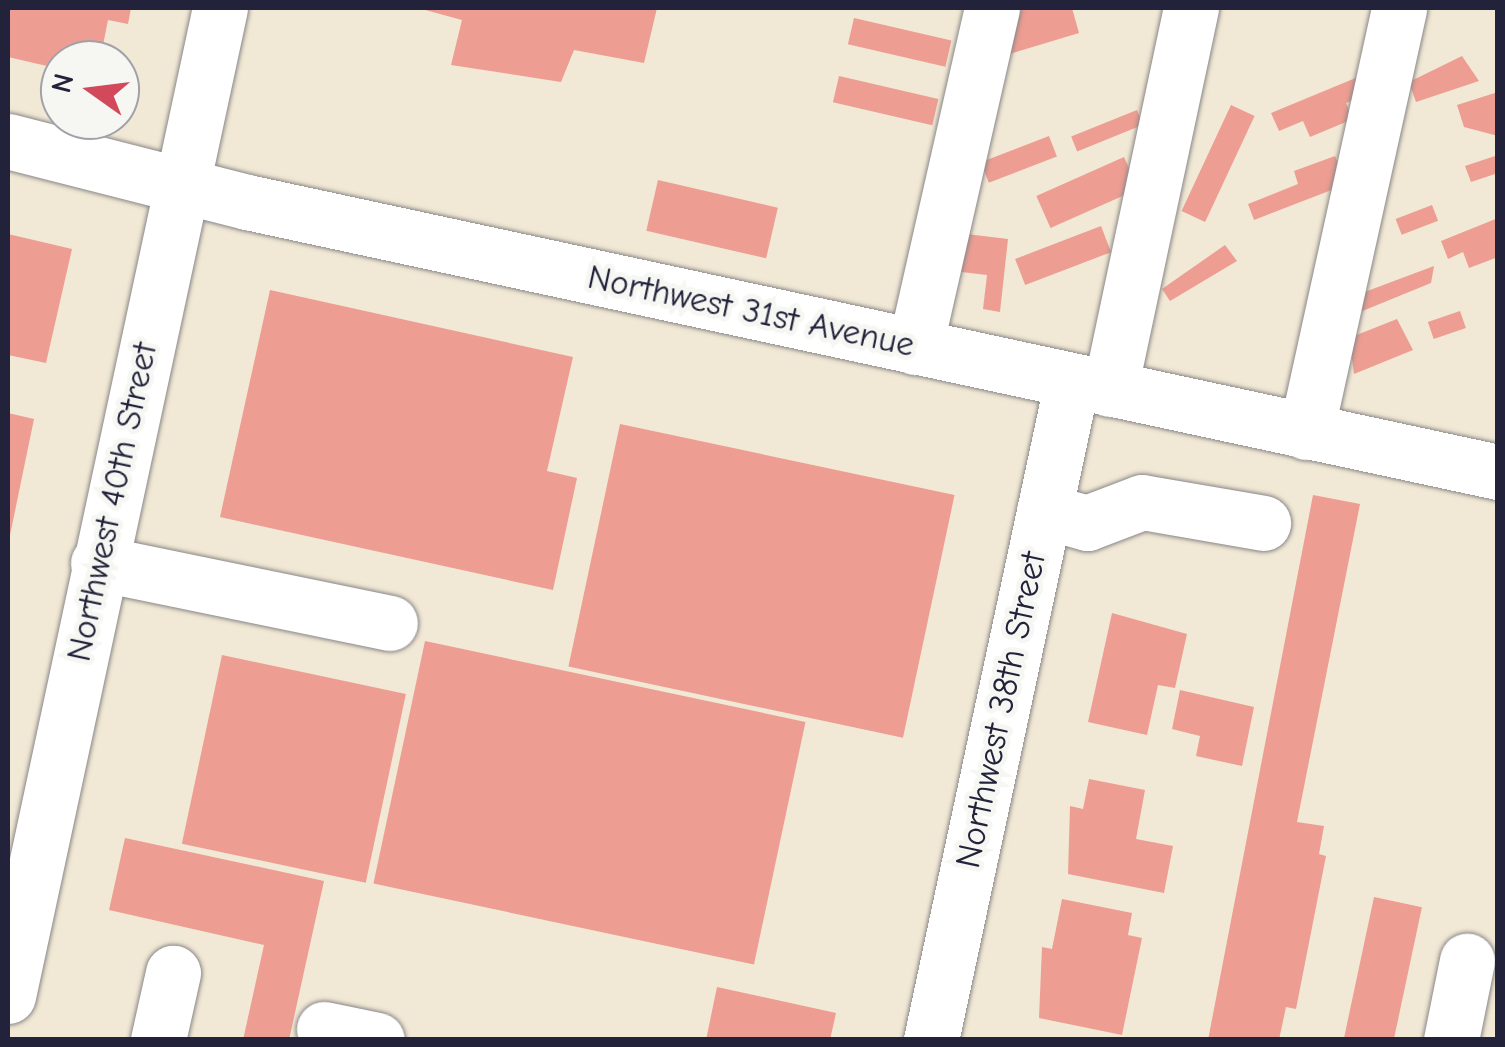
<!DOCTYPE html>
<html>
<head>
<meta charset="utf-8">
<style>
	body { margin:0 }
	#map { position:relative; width:1505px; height:1047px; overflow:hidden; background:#f1e9d5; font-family:"Comic Neue",sans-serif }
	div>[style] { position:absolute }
	.building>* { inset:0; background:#ed9d92; transform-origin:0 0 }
	.roads { filter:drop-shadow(0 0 2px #8a8688) drop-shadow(0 0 2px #8a8688) }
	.minor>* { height:55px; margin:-27.5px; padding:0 27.5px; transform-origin:27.5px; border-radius:27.5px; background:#fff }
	span { translate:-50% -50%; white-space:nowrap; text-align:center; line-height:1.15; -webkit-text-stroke:10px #f6f6f2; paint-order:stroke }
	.street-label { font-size:35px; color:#22223b }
	.frame { position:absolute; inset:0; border:10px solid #22223b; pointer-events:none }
	.north { position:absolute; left:40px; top:40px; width:100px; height:100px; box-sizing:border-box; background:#f6f6f2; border:2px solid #a1a1a9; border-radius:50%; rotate:284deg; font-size:28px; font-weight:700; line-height:40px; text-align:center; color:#22223b }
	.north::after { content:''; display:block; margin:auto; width:35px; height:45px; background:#d1495b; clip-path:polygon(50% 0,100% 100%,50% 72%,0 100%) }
</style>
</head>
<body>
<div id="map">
	<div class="building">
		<i style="clip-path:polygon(8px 8px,131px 8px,128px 24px,108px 20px,100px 60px,60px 60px,60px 69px,8px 57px)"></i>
		<i style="clip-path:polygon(418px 8px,657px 8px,644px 63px,574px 50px,561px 82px,451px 65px,462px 20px)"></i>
		<i style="clip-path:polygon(1030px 8px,1072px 8px,1079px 33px,1003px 56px,1000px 16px)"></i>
		<i style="left:854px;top:18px;width:100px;height:27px;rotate:13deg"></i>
		<i style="clip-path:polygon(1462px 56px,1479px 81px,1416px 102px,1409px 82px)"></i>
		<i style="left:839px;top:76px;width:102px;height:27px;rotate:13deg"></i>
		<i style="clip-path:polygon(1358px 77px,1365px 95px,1346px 103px,1353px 119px,1310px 137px,1303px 121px,1279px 131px,1271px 113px)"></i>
		<i style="clip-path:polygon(1498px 92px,1498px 136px,1464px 127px,1457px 105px)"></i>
		<i style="left:1231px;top:105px;width:26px;height:117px;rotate:25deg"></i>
		<i style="left:1137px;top:110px;width:16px;height:71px;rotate:68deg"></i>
		<i style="left:1049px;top:136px;width:22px;height:73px;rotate:69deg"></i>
		<i style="clip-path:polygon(1498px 155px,1498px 173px,1471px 182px,1465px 166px)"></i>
		<i style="clip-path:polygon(1335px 156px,1347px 184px,1254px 220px,1248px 204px,1298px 184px,1294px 171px)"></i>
		<i style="left:1124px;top:157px;width:35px;height:96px;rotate:66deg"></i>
		<i style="left:658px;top:180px;width:123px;height:52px;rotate:13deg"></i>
		<i style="left:1432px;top:205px;width:17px;height:39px;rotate:69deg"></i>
		<i style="clip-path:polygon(1498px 218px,1498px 257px,1469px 268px,1463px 252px,1448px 259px,1441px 241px)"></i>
		<i style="left:1101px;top:226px;width:28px;height:92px;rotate:69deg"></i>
		<i style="clip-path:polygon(958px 233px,1008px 239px,1000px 312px,983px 309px,987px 275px,953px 271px)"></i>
		<i style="clip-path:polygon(8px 234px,72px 249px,46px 363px,8px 355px)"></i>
		<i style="clip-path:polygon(1225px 245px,1237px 261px,1170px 301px,1162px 289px)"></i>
		<i style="clip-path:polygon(1434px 266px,1431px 283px,1360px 312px,1354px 296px)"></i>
		<i style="clip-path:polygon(270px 290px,573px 357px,547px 471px,577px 478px,553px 590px,220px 517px)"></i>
		<i style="left:1460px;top:311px;width:18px;height:34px;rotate:71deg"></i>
		<i style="clip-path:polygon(1397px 319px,1413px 350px,1354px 374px,1349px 338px)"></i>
		<i style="clip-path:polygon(8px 413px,34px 419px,9px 540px,8px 540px)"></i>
		<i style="left:620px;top:424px;width:342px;height:248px;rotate:12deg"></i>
		<i style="clip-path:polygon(1313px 495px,1360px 504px,1297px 822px,1324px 826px,1319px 854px,1326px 856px,1296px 1009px,1286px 1007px,1279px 1040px,1208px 1040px)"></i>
		<i style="clip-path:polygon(1112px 613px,1187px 634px,1175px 688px,1158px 685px,1147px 735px,1088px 722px)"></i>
		<i style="left:425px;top:641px;width:389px;height:248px;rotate:12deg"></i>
		<i style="left:222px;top:655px;width:188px;height:193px;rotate:12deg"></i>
		<i style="clip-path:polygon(1180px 690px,1254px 707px,1242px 766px,1196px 756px,1200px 736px,1172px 729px)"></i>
		<i style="clip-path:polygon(1089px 779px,1145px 790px,1136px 839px,1173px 846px,1164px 893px,1068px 874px,1070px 806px,1083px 809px)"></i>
		<i style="clip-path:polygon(125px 838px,324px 881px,289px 1040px,243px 1040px,264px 945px,109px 910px)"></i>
		<i style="left:1374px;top:897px;width:49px;height:146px;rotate:12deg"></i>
		<i style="clip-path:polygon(1062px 899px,1132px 913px,1128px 935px,1142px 938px,1122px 1035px,1039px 1018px,1042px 947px,1052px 949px)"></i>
		<i style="clip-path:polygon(717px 987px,836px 1013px,830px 1040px,706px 1040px)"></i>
	</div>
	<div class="roads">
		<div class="minor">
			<i style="left:8px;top:141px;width:247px;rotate:14.3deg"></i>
			<i style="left:247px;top:202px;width:1280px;rotate:12.18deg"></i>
			<i style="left:915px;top:347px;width:348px;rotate:-77.2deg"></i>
			<i style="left:1110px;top:389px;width:390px;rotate:-78deg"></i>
			<i style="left:1306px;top:432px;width:434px;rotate:-77.6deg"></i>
			<i style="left:1044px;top:511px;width:45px;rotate:15.6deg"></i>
			<i style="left:1087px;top:523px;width:59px;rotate:-20.9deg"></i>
			<i style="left:1142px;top:502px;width:123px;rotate:9.8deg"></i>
			<i style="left:98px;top:563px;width:298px;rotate:11.6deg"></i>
			<i style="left:8px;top:996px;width:1010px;rotate:-77.89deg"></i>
			<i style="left:324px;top:1029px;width:54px;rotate:11.7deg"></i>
			<i style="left:158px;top:1040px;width:69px;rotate:-77.4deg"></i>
			<i style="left:931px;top:1040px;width:674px;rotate:-77.92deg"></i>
			<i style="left:1451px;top:1040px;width:81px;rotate:-78.6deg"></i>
		</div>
	</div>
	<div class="street-label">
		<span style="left:751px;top:311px;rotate:12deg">Northwest 31st Avenue</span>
		<span style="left:112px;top:502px;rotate:-78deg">Northwest 40th Street</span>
		<span style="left:1001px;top:710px;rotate:-78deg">Northwest 38th Street</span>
	</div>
	<div class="frame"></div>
	<div class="north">N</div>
</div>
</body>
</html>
